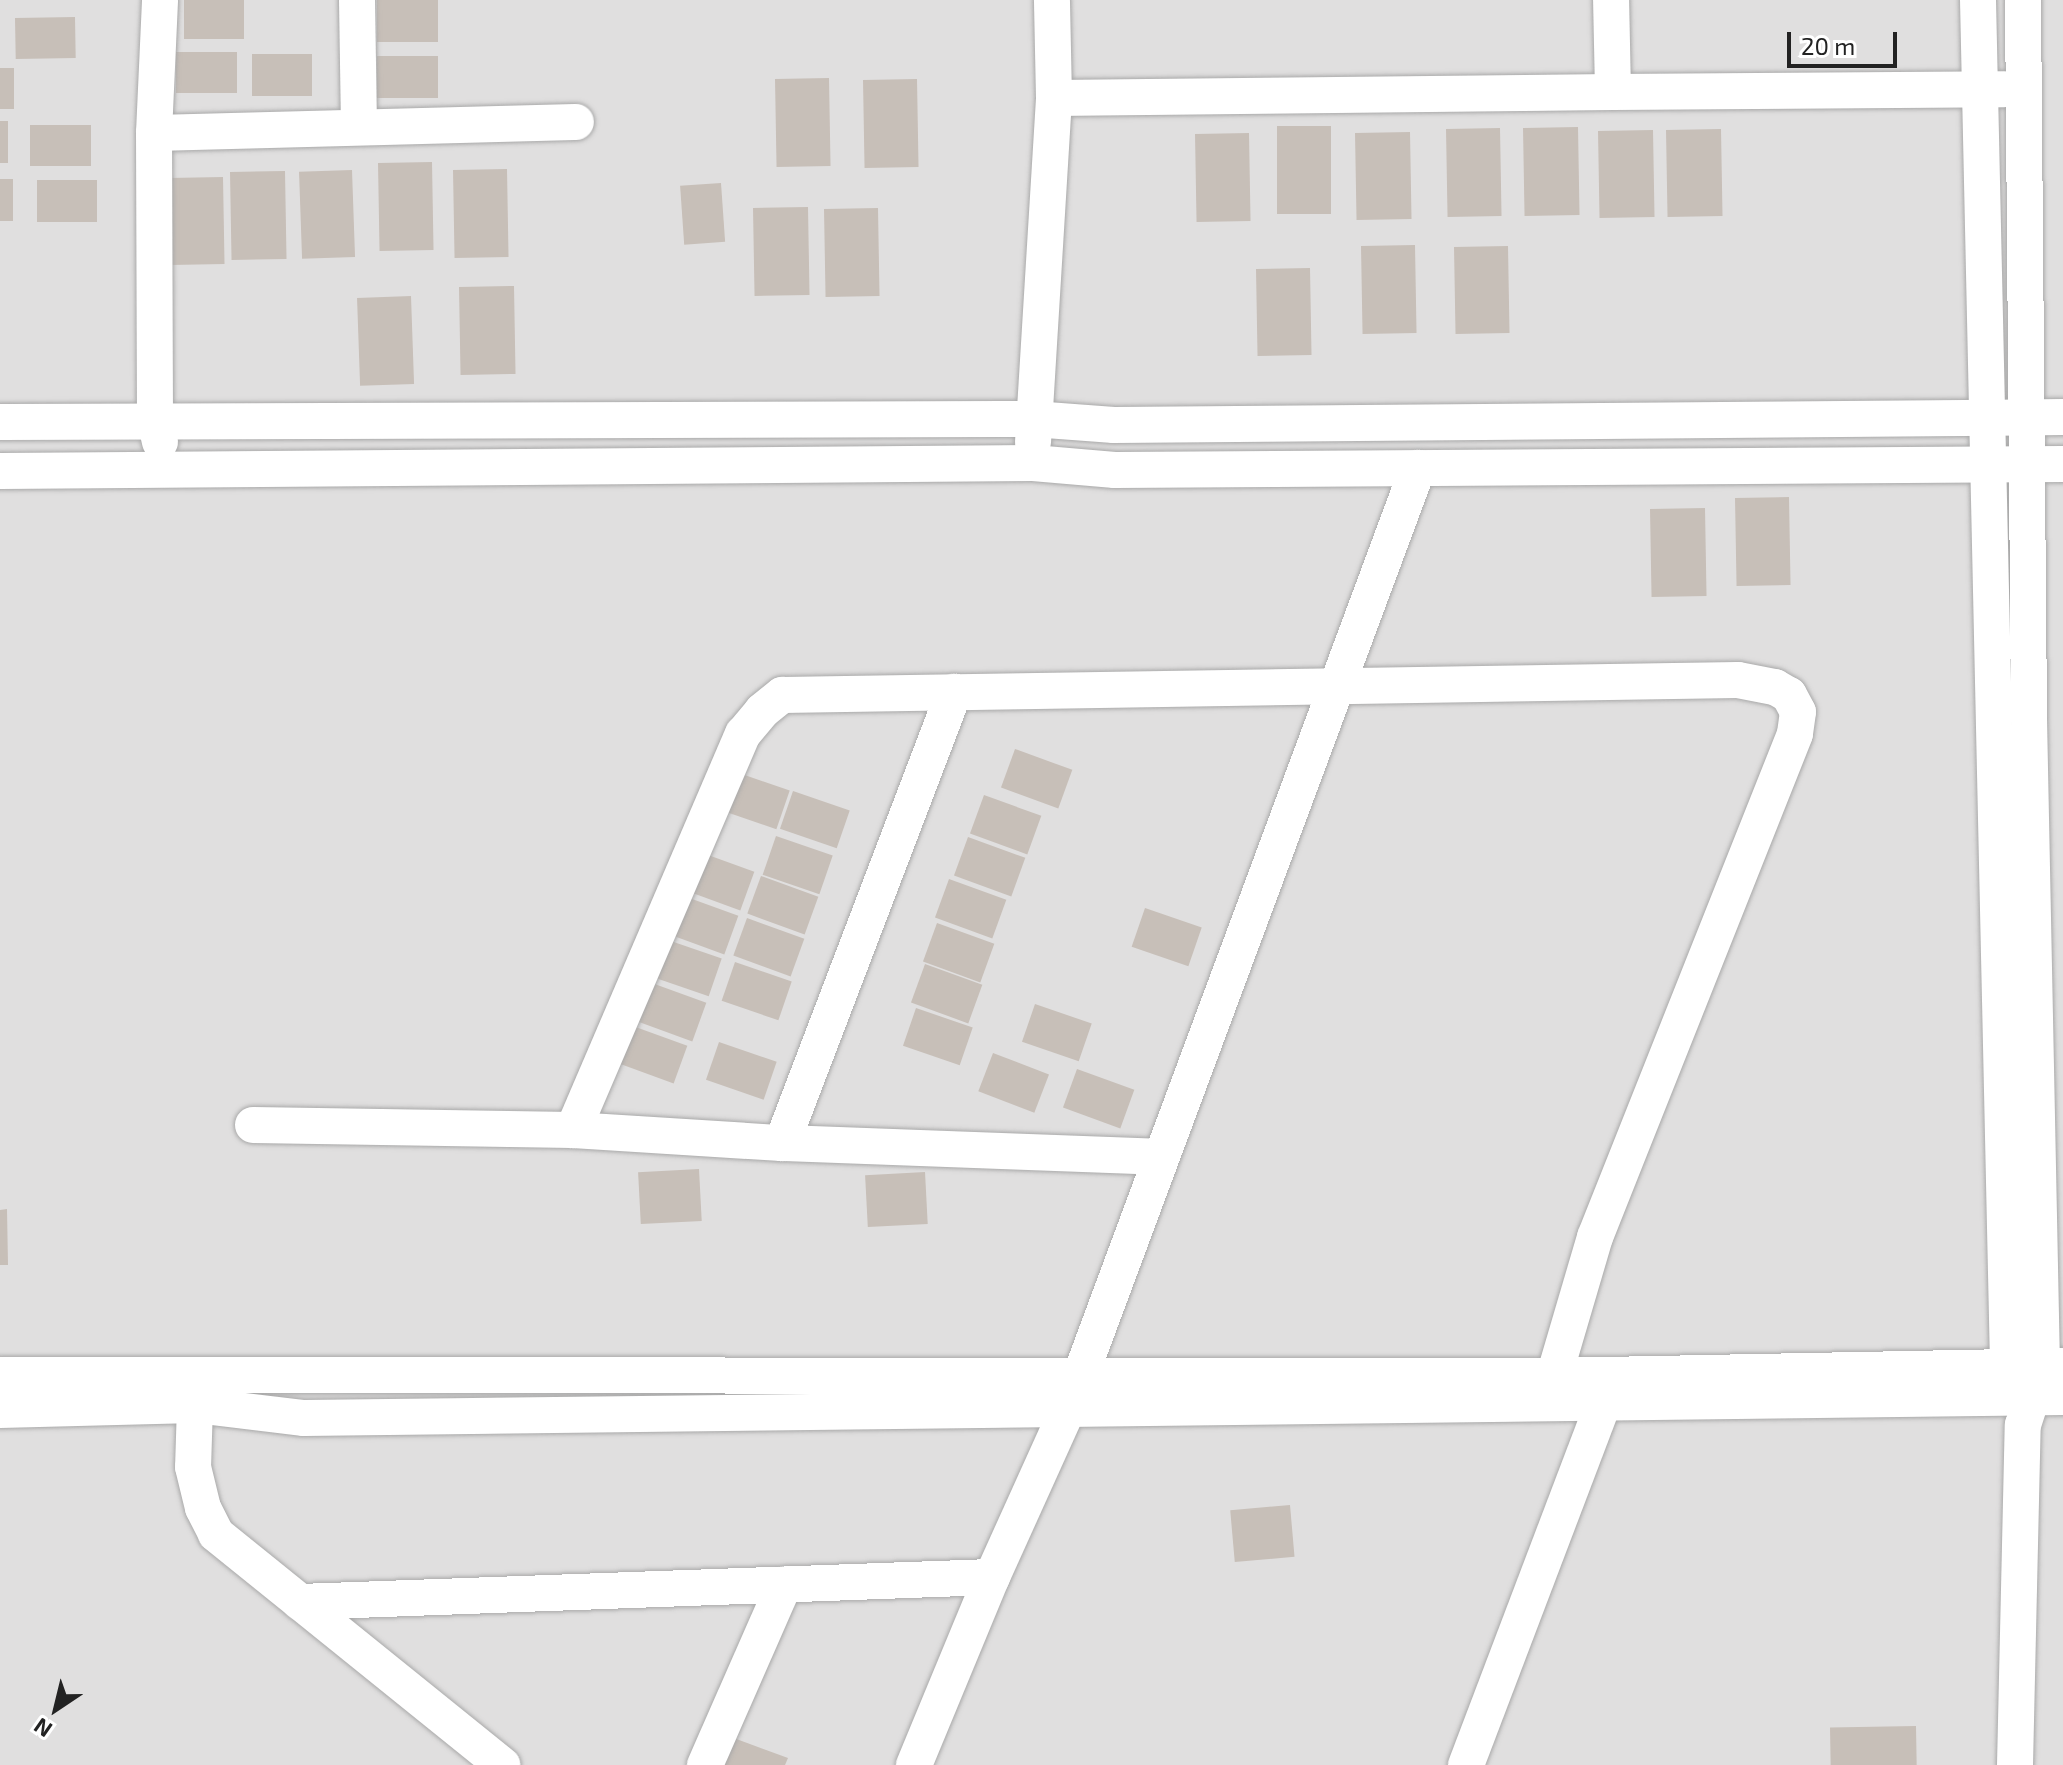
<!DOCTYPE html>
<html>
<head>
<meta charset="utf-8">
<style>
	body { margin:0 }
	#map { position:relative; width:2063px; height:1765px; overflow:hidden; background:#f2efe9; font-family:"Exo 2",sans-serif }
	div>[style] { position:absolute }
	.residential>* { inset:0; background:#e0dfdf; transform-origin:0 0 }
	.building>* { inset:0; background:#c7bfb8; transform-origin:0 0 }
	.roads { filter:drop-shadow(0 0 2px #a9a9a9) drop-shadow(0 0 2px #a9a9a9) }
	.street>* { height:36px; margin:-18px; padding:0 18px; transform-origin:18px; border-radius:18px; background:#fff }
	span { translate:-50% -50%; white-space:nowrap; text-align:center; line-height:1.15; -webkit-text-stroke:8px #fff; paint-order:stroke }
	.north { position:absolute; left:16px; top:1669px; width:80px; height:80px; -webkit-text-stroke:6px #fff; paint-order:stroke; rotate:215deg; font-size:22px; font-weight:700; line-height:32px; text-align:center; color:#222 }
	.north::after { content:''; display:block; margin:auto; width:28px; height:36px; background:#222; clip-path:polygon(50% 0,100% 100%,50% 72%,0 100%) }
	.scale { position:absolute; left:1787px; top:32px; width:110px; height:36px; box-sizing:border-box; border:4px solid #222; border-top:0; padding-left:10px; font-size:24px; line-height:28px; white-space:nowrap; color:#222; -webkit-text-stroke:6px #fff; paint-order:stroke }
</style>
</head>
<body>
<div id="map">
	<div class="residential">
		<i style="left:0;top:0;width:2063px;height:1765px"></i>
	</div>
	<div class="building">
		<i style="left:184px;top:0;width:60px;height:39px"></i>
		<i style="left:438px;top:0;width:42px;height:61px;rotate:90deg"></i>
		<i style="left:75px;top:17px;width:41px;height:60px;rotate:89deg"></i>
		<i style="left:176px;top:52px;width:61px;height:41px"></i>
		<i style="left:312px;top:54px;width:42px;height:60px;rotate:90deg"></i>
		<i style="left:377px;top:56px;width:61px;height:42px"></i>
		<i style="left:0;top:68px;width:14px;height:41px"></i>
		<i style="left:829px;top:78px;width:88px;height:54px;rotate:89deg"></i>
		<i style="left:917px;top:79px;width:88px;height:54px;rotate:89deg"></i>
		<i style="left:0;top:121px;width:8px;height:42px"></i>
		<i style="left:91px;top:125px;width:41px;height:61px;rotate:90deg"></i>
		<i style="left:1277px;top:126px;width:54px;height:88px"></i>
		<i style="left:1578px;top:127px;width:88px;height:55px;rotate:89deg"></i>
		<i style="left:1500px;top:128px;width:88px;height:54px;rotate:89deg"></i>
		<i style="left:1721px;top:129px;width:87px;height:55px;rotate:89deg"></i>
		<i style="left:1653px;top:130px;width:87px;height:55px;rotate:89deg"></i>
		<i style="left:1410px;top:132px;width:87px;height:55px;rotate:89deg"></i>
		<i style="left:1249px;top:133px;width:88px;height:54px;rotate:89deg"></i>
		<i style="left:432px;top:162px;width:88px;height:54px;rotate:89deg"></i>
		<i style="left:507px;top:169px;width:88px;height:54px;rotate:89deg"></i>
		<i style="left:352px;top:170px;width:87px;height:53px;rotate:88deg"></i>
		<i style="left:285px;top:171px;width:88px;height:55px;rotate:89deg"></i>
		<i style="left:223px;top:177px;width:87px;height:54px;rotate:89deg"></i>
		<i style="left:0;top:179px;width:13px;height:42px"></i>
		<i style="left:37px;top:180px;width:60px;height:42px"></i>
		<i style="left:721px;top:183px;width:59px;height:41px;rotate:86deg"></i>
		<i style="left:808px;top:207px;width:88px;height:55px;rotate:89deg"></i>
		<i style="left:878px;top:208px;width:88px;height:54px;rotate:89deg"></i>
		<i style="left:1415px;top:245px;width:88px;height:54px;rotate:89deg"></i>
		<i style="left:1508px;top:246px;width:87px;height:54px;rotate:89deg"></i>
		<i style="left:1310px;top:268px;width:87px;height:54px;rotate:89deg"></i>
		<i style="left:514px;top:286px;width:88px;height:55px;rotate:89deg"></i>
		<i style="left:411px;top:296px;width:88px;height:54px;rotate:88deg"></i>
		<i style="left:1789px;top:497px;width:88px;height:54px;rotate:89deg"></i>
		<i style="left:1705px;top:508px;width:88px;height:55px;rotate:89deg"></i>
		<i style="left:1015px;top:749px;width:61px;height:41px;rotate:20deg"></i>
		<i style="left:733px;top:771px;width:60px;height:41px;rotate:19deg"></i>
		<i style="left:793px;top:791px;width:60px;height:40px;rotate:19deg"></i>
		<i style="left:984px;top:795px;width:61px;height:41px;rotate:20deg"></i>
		<i style="left:776px;top:836px;width:60px;height:41px;rotate:19deg"></i>
		<i style="left:968px;top:837px;width:61px;height:41px;rotate:20deg"></i>
		<i style="left:697px;top:851px;width:61px;height:41px;rotate:20deg"></i>
		<i style="left:761px;top:876px;width:61px;height:40px;rotate:20deg"></i>
		<i style="left:949px;top:879px;width:61px;height:41px;rotate:20deg"></i>
		<i style="left:681px;top:895px;width:61px;height:41px;rotate:20deg"></i>
		<i style="left:1145px;top:908px;width:60px;height:41px;rotate:19deg"></i>
		<i style="left:747px;top:918px;width:61px;height:40px;rotate:20deg"></i>
		<i style="left:937px;top:923px;width:61px;height:41px;rotate:20deg"></i>
		<i style="left:665px;top:939px;width:60px;height:40px;rotate:19deg"></i>
		<i style="left:735px;top:962px;width:60px;height:41px;rotate:19deg"></i>
		<i style="left:925px;top:964px;width:61px;height:41px;rotate:20deg"></i>
		<i style="left:649px;top:982px;width:61px;height:41px;rotate:20deg"></i>
		<i style="left:1035px;top:1004px;width:60px;height:40px;rotate:19deg"></i>
		<i style="left:916px;top:1008px;width:60px;height:40px;rotate:19deg"></i>
		<i style="left:630px;top:1025px;width:61px;height:40px;rotate:20deg"></i>
		<i style="left:719px;top:1042px;width:61px;height:40px;rotate:19deg"></i>
		<i style="left:993px;top:1053px;width:60px;height:41px;rotate:21deg"></i>
		<i style="left:1077px;top:1069px;width:61px;height:41px;rotate:20deg"></i>
		<i style="left:699px;top:1169px;width:52px;height:61px;rotate:87deg"></i>
		<i style="left:925px;top:1172px;width:52px;height:60px;rotate:87deg"></i>
		<i style="clip-path:polygon(7px 1209px,8px 1265px,0 1265px,0 1210px)"></i>
		<i style="left:1290px;top:1505px;width:52px;height:60px;rotate:85deg"></i>
		<i style="left:1916px;top:1726px;width:39px;height:86px;rotate:89deg"></i>
		<i style="clip-path:polygon(731px 1737px,788px 1758px,785px 1765px,720px 1765px)"></i>
	</div>
	<div class="roads">
		<div class="street">
			<i style="left:357px;top:0;width:125px;rotate:89.1deg"></i>
			<i style="left:1978px;top:0;width:1367px;rotate:88.74deg"></i>
			<i style="left:2008px;top:1367px;width:23px;rotate:80deg"></i>
			<i style="left:1613px;top:92px;width:391px;rotate:-0.4deg"></i>
			<i style="left:1054px;top:98px;width:559px;rotate:-0.61deg"></i>
			<i style="left:1613px;top:92px;width:92px;rotate:-91.2deg"></i>
			<i style="left:154px;top:133px;width:422px;rotate:-1.5deg"></i>
			<i style="left:0;top:422px;width:1033px;rotate:-0.17deg"></i>
			<i style="left:1033px;top:419px;width:81px;rotate:4.2deg"></i>
			<i style="left:1114px;top:425px;width:949px;rotate:-0.48deg"></i>
			<i style="left:160px;top:442px;width:23px;rotate:-103deg"></i>
			<i style="left:155px;top:420px;width:287px;rotate:-90.2deg"></i>
			<i style="left:154px;top:133px;width:133px;rotate:-87.4deg"></i>
			<i style="left:1033px;top:442px;width:345px;rotate:-86.5deg"></i>
			<i style="left:1054px;top:98px;width:98px;rotate:-91.2deg"></i>
			<i style="left:0;top:471px;width:1033px;rotate:-0.44deg"></i>
			<i style="left:1033px;top:463px;width:82px;rotate:4.9deg"></i>
			<i style="left:1115px;top:470px;width:948px;rotate:-0.36deg"></i>
			<i style="left:253px;top:1125px;width:320px;rotate:0.9deg"></i>
			<i style="left:573px;top:1130px;width:209px;rotate:3.6deg"></i>
			<i style="left:782px;top:1143px;width:378px;rotate:2.1deg"></i>
			<i style="left:573px;top:1130px;width:431px;rotate:-66.8deg"></i>
			<i style="left:743px;top:734px;width:30px;rotate:-50deg"></i>
			<i style="left:762px;top:711px;width:26px;rotate:-39deg"></i>
			<i style="left:782px;top:695px;width:956px;rotate:-0.9deg"></i>
			<i style="left:1738px;top:680px;width:38px;rotate:11deg"></i>
			<i style="left:1775px;top:687px;width:16px;rotate:30deg"></i>
			<i style="left:1789px;top:695px;width:19px;rotate:62deg"></i>
			<i style="left:1798px;top:712px;width:22px;rotate:98deg"></i>
			<i style="left:1795px;top:734px;width:541px;rotate:111.68deg"></i>
			<i style="left:1595px;top:1237px;width:145px;rotate:106.4deg"></i>
			<i style="left:782px;top:1143px;width:483px;rotate:-69.1deg"></i>
			<i style="left:0;top:1375px;width:1554px;rotate:0.04deg"></i>
			<i style="left:1554px;top:1376px;width:509px;rotate:-1.13deg"></i>
			<i style="left:195px;top:1405px;width:62px;rotate:91.8deg"></i>
			<i style="left:193px;top:1467px;width:42px;rotate:76.3deg"></i>
			<i style="left:203px;top:1508px;width:29px;rotate:63deg"></i>
			<i style="left:216px;top:1534px;width:368px;rotate:38.9deg"></i>
			<i style="left:0;top:1410px;width:195px;rotate:-1.5deg"></i>
			<i style="left:195px;top:1405px;width:110px;rotate:6.8deg"></i>
			<i style="left:304px;top:1418px;width:1759px;rotate:-0.68deg"></i>
			<i style="left:300px;top:1602px;width:692px;rotate:-2.07deg"></i>
			<i style="left:705px;top:1765px;width:197px;rotate:-66.3deg"></i>
			<i style="left:914px;top:1765px;width:204px;rotate:-67.5deg"></i>
			<i style="left:992px;top:1577px;width:184px;rotate:-65.7deg"></i>
			<i style="left:1068px;top:1409px;width:1004px;rotate:-69.6deg"></i>
			<i style="left:1466px;top:1765px;width:388px;rotate:-69.2deg"></i>
			<i style="left:2015px;top:1765px;width:340px;rotate:-88.7deg"></i>
			<i style="left:2023px;top:1425px;width:62px;rotate:-72.1deg"></i>
			<i style="left:2042px;top:1366px;width:649px;rotate:-91.15deg"></i>
			<i style="left:2029px;top:717px;width:717px;rotate:-90.48deg"></i>
		</div>
	</div>
	<div class="north">N</div>
	<div class="scale">20 m</div>
</div>
</body>
</html>
